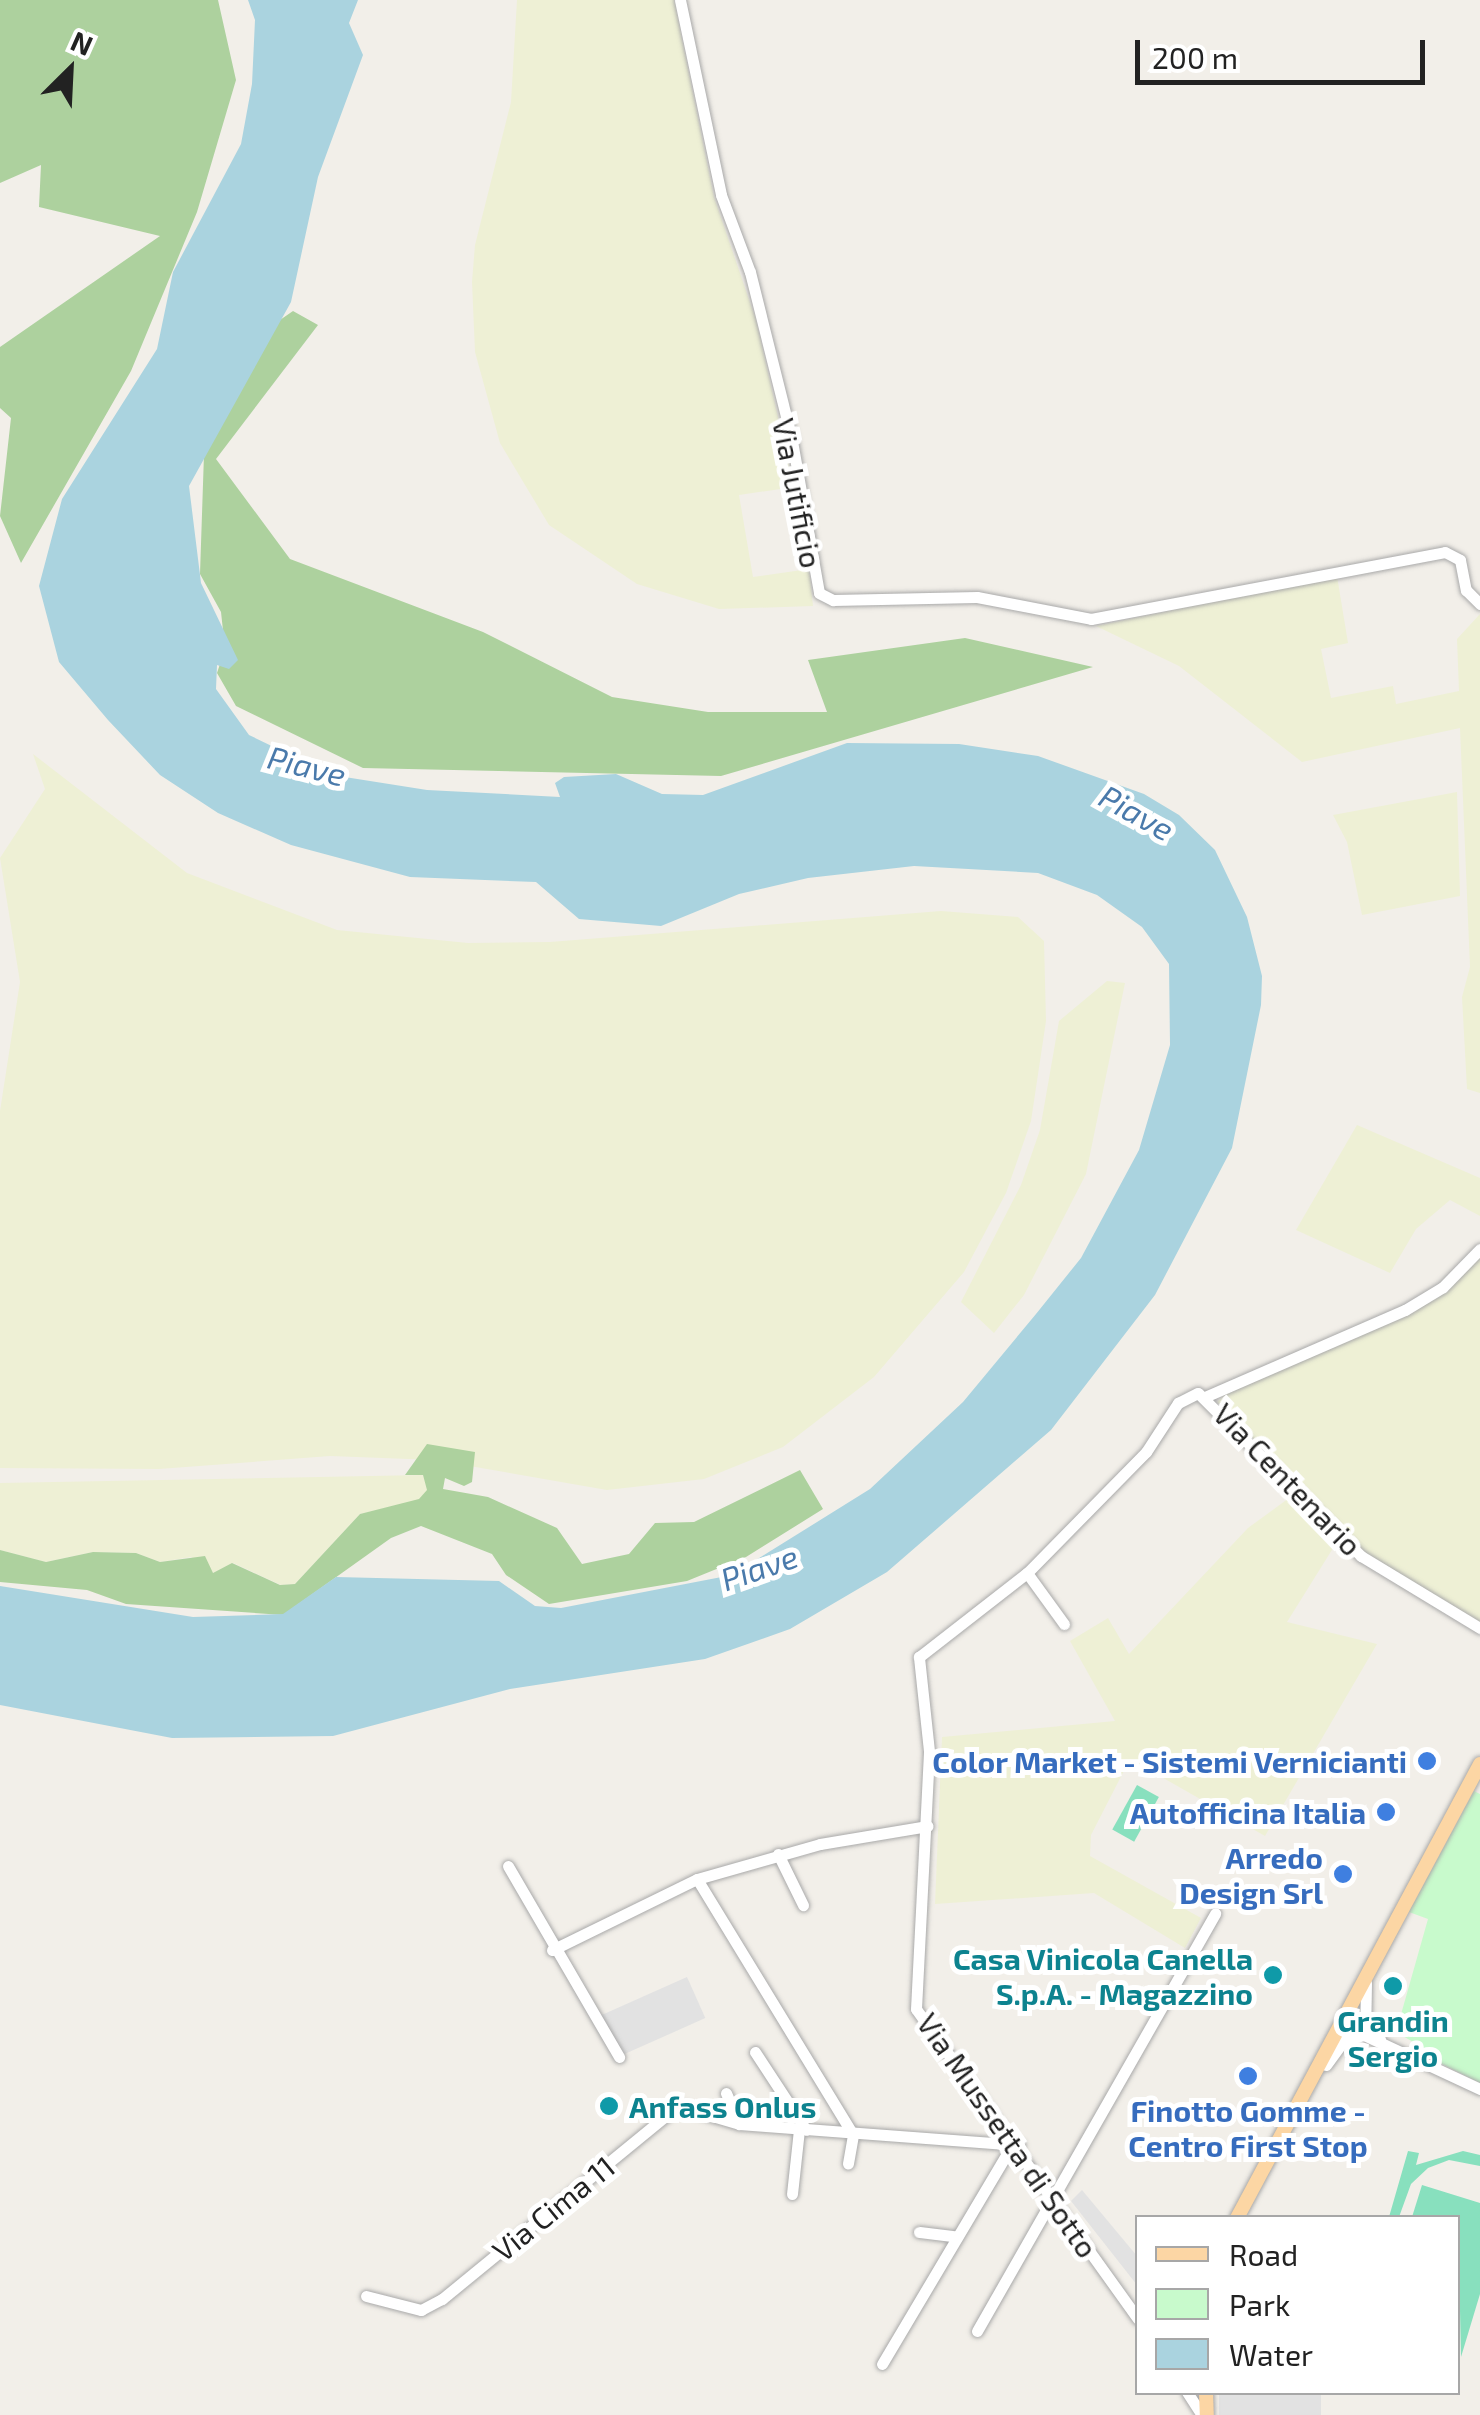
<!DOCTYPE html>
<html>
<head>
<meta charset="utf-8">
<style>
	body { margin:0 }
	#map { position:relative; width:1480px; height:2415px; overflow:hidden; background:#f2efe9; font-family:"Exo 2",sans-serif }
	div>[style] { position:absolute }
	.farmland>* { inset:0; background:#eef0d5 }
	.forest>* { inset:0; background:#add19e }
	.park>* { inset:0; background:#c8facc }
	.pitch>* { inset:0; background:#88e0be; transform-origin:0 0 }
	.parking>* { inset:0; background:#e2e2e2; transform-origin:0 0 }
	.water>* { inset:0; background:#aad3df }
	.roads { filter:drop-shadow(0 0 2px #a9a9a9) drop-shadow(0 0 2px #a9a9a9) }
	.minor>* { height:11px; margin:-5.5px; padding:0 5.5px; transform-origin:5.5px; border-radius:5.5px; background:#fff }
	.major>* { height:14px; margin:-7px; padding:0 7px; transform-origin:7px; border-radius:7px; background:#fcd6a4 }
	.dots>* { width:28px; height:28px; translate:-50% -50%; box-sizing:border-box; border:5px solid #fff; border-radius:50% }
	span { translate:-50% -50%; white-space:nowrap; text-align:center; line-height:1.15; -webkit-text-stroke:10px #fff; paint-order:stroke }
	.street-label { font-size:30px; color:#222 }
	.shop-label { font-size:30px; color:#366cbe; font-weight:700 }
	.right { translate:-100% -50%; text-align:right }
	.culture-label { font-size:30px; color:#0d838f; font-weight:700 }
	.left { translate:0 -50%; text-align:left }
	.water-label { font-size:32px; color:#4a7aab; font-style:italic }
	.legend { position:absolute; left:1135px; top:2215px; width:325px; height:180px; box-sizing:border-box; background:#fff; border:2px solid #a7a7a7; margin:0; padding:12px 18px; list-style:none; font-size:30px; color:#222 }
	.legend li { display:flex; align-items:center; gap:20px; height:50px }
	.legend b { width:50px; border:2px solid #a7a7a7 }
	.north { position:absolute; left:20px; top:20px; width:100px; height:100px; -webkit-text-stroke:8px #fff; paint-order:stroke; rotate:24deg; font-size:28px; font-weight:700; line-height:40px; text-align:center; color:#222 }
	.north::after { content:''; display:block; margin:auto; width:35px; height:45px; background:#222; clip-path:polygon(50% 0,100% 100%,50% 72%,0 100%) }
	.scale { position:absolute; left:1135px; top:40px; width:290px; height:45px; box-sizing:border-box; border:5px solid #222; border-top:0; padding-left:12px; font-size:30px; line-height:35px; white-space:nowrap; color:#222; -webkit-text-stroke:8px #fff; paint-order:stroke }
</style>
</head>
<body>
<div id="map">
	<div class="farmland">
		<i style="clip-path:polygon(517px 0,674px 0,714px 197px,756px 320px,794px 487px,739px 495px,753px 577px,809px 569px,813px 606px,719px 609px,637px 584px,549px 525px,500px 443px,475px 352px,472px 282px,475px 245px,511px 102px)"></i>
		<i style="clip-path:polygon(1337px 576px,1348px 643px,1321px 649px,1331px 698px,1393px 686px,1396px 704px,1459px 691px,1457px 639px,1480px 614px,1480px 1093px,1467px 1089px,1462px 997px,1470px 967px,1460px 728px,1302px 762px,1179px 666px,1096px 626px)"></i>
		<i style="clip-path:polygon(33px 754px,187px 873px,337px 930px,468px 943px,550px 942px,941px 911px,1018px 917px,1044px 941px,1046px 1021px,1031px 1121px,1006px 1193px,964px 1272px,874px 1377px,783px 1447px,704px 1479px,607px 1490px,435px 1460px,330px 1456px,159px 1469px,0 1468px,0 1111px,20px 982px,0 858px,45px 789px)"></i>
		<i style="clip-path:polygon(1457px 792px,1460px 896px,1362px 915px,1347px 842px,1333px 815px)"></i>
		<i style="clip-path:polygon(1107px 981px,1125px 983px,1086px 1174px,1024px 1295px,994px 1333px,961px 1302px,1021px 1185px,1040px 1130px,1059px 1021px)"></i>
		<i style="clip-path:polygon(1357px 1125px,1480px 1178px,1480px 1216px,1450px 1200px,1416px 1229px,1390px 1273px,1296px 1230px)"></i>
		<i style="clip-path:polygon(1480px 1258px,1480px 1622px,1363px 1552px,1217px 1402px,1232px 1389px,1408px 1315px)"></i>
		<i style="clip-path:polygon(423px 1475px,428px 1490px,419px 1500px,360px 1514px,295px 1584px,281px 1585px,233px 1563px,213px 1573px,191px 1557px,160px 1562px,136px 1553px,93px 1552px,46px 1562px,0 1550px,0 1483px)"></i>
		<i style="clip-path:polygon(1289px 1498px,1335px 1545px,1287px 1622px,1377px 1644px,1265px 1836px,1130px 1759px,1091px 1835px,1090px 1856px,1201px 1918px,1185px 1948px,1094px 1893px,935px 1904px,942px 1737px,1115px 1721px,1070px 1641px,1108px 1618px,1129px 1654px,1248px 1528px)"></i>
	</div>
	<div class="forest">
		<i style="clip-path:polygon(0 0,218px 0,236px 80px,197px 212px,131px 371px,21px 563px,0 516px,11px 418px,0 408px,0 347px,160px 236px,39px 207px,41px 165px,0 183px)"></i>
		<i style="clip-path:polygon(293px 311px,318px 325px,216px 459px,290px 559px,483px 632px,612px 697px,708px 712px,827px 712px,808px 660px,965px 638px,1093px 667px,721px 776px,363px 768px,236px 706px,217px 673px,225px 649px,221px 612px,200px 574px,204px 454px,280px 320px)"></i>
		<i style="clip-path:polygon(427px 1444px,475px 1452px,472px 1482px,464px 1486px,445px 1478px,443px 1489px,488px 1497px,557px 1528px,582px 1564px,629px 1554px,655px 1523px,694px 1522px,800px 1470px,823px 1509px,746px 1557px,687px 1581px,549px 1604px,506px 1575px,492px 1554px,421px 1526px,391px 1538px,283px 1615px,126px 1604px,87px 1590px,0 1582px,0 1550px,46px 1562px,93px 1552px,136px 1553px,160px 1562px,205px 1556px,213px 1573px,232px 1563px,280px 1585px,295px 1584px,360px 1514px,419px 1499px,427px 1490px,423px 1475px,405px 1475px)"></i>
	</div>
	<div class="park">
		<i style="clip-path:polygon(1474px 1791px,1480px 1794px,1480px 2083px,1418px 2052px,1420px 2046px,1396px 2032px,1428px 1919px,1409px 1912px)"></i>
	</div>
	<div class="pitch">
		<i style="left:1137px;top:1785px;width:25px;height:51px;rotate:29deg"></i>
		<i style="clip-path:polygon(1408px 2151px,1419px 2153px,1416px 2165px,1463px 2151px,1480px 2155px,1480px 2166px,1449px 2160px,1428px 2168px,1411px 2184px,1399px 2217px,1389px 2217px)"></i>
		<i style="clip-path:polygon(1422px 2185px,1480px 2203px,1480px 2294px,1461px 2357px,1458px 2218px,1412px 2217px)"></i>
	</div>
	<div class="parking">
		<i style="left:687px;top:1977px;width:45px;height:94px;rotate:66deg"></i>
		<i style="clip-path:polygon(1082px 2190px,1137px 2256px,1137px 2285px,1071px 2201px)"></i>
		<i style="left:1219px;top:2393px;width:102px;height:22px"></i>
	</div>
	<div class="water">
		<i style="clip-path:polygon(248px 0,358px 0,349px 23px,363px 55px,318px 177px,291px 302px,189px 486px,201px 583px,238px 660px,229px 669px,217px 665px,216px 689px,249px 735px,332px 775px,427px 790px,560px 797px,555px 783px,564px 777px,616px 774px,662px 794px,703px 795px,847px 743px,959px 744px,1038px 756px,1144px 794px,1179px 815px,1215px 850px,1247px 917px,1262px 976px,1261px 1005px,1232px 1148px,1155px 1295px,1051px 1430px,887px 1572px,790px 1629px,705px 1659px,510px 1689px,333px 1736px,172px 1738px,0 1705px,0 1586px,193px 1617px,283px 1614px,336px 1577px,499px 1581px,535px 1606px,561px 1608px,732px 1575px,870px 1489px,963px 1402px,1036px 1314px,1081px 1258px,1139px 1150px,1170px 1045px,1169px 964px,1142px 927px,1097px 895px,1038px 873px,914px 866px,808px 878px,739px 894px,661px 926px,579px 919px,536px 882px,410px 877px,291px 845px,218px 813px,160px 775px,108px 720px,59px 662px,39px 586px,62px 499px,157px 349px,173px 272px,241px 144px,252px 84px,255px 20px)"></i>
	</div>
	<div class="roads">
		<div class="minor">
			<i style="left:680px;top:0;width:199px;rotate:78.1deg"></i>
			<i style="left:721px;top:195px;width:82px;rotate:69.4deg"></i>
			<i style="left:750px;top:272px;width:174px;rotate:76deg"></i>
			<i style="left:792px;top:441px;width:154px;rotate:79.9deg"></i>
			<i style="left:819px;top:593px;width:16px;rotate:27deg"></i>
			<i style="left:833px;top:600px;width:144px;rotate:-1.2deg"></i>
			<i style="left:977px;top:597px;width:116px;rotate:10.9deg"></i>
			<i style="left:1091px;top:619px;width:360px;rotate:-10.7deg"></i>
			<i style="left:1445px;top:552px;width:17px;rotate:28deg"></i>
			<i style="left:1460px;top:560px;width:31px;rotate:79deg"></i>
			<i style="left:1466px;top:590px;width:20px;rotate:45deg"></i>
			<i style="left:1207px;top:1396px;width:216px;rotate:-23.5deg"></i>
			<i style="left:1405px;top:1310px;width:44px;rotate:-31.2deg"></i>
			<i style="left:1443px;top:1287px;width:53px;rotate:-45.8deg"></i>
			<i style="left:1027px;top:1573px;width:63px;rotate:54deg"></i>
			<i style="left:778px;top:1854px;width:57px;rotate:63.9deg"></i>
			<i style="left:508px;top:1866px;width:221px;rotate:59.8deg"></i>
			<i style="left:697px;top:1879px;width:300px;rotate:58.6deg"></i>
			<i style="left:853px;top:2135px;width:29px;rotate:100deg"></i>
			<i style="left:552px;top:1950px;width:161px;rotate:-26.1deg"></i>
			<i style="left:697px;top:1879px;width:128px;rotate:-15.9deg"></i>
			<i style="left:820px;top:1844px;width:109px;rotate:-9.5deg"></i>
			<i style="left:1366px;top:1983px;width:39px;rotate:91deg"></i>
			<i style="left:1365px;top:2022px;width:23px;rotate:49deg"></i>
			<i style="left:755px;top:2052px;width:93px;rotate:56.8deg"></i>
			<i style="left:1326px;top:2065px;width:31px;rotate:-54deg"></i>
			<i style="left:1344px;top:2040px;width:21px;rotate:-14deg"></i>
			<i style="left:1364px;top:2035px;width:128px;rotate:25deg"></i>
			<i style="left:726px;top:2093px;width:34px;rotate:67deg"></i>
			<i style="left:792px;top:2194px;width:64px;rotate:-83.8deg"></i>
			<i style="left:919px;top:2232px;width:38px;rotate:7deg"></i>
			<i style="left:366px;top:2296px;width:57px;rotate:14.3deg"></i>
			<i style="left:421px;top:2310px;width:24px;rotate:-28deg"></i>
			<i style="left:442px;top:2299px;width:305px;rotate:-39.3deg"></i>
			<i style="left:678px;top:2106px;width:64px;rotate:16.4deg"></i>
			<i style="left:739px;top:2124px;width:281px;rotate:4.3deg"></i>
			<i style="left:1138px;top:2319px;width:381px;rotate:-125.6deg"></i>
			<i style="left:916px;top:2009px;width:258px;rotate:-87.1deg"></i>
			<i style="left:929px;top:1751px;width:95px;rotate:-96.1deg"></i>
			<i style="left:919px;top:1657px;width:137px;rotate:-37.9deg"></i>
			<i style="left:1027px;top:1573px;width:170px;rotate:-45.5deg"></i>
			<i style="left:1146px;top:1452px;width:59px;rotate:-56.9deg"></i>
			<i style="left:1178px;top:1403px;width:22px;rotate:-27deg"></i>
			<i style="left:1198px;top:1393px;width:231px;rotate:45deg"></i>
			<i style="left:1361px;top:1556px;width:139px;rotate:31.2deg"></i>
			<i style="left:977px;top:2331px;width:481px;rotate:-60.3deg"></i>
			<i style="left:882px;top:2364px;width:252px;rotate:-59.3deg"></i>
			<i style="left:1187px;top:2392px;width:27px;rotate:57deg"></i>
		</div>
		<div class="major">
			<i style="left:1237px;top:2218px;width:515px;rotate:-61.84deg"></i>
			<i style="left:1206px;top:2392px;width:23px;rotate:88deg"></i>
		</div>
	</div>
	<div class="dots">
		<i style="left:1427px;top:1761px;background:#3f7fe0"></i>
		<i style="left:1386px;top:1812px;background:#3f7fe0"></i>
		<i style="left:1343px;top:1874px;background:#3f7fe0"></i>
		<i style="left:1273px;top:1975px;background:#0f9aa8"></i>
		<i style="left:1393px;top:1986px;background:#0f9aa8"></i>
		<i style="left:1248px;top:2076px;background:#3f7fe0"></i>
		<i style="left:609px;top:2106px;background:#0f9aa8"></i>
	</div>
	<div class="street-label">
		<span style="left:798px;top:493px;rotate:79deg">Via Jutificio</span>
		<span style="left:1288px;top:1479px;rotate:46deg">Via Centenario</span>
		<span style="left:1008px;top:2135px;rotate:55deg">Via Mussetta di Sotto</span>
		<span style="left:553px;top:2208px;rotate:-39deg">Via Cima 11</span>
	</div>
	<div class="shop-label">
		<span class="right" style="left:1407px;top:1761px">Color Market - Sistemi Vernicianti</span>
		<span class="right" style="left:1366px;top:1812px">Autofficina Italia</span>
		<span class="right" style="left:1323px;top:1874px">Arredo<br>Design Srl</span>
		<span style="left:1248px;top:2127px">Finotto Gomme -<br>Centro First Stop</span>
	</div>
	<div class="culture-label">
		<span class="right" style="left:1253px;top:1975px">Casa Vinicola Canella<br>S.p.A. - Magazzino</span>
		<span style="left:1393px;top:2037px">Grandin<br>Sergio</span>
		<span class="left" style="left:629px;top:2106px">Anfass Onlus</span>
	</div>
	<div class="water-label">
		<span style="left:307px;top:765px;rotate:14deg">Piave</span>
		<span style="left:1137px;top:812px;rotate:29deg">Piave</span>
		<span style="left:759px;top:1567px;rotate:-19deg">Piave</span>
	</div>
	<ul class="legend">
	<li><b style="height:12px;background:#fcd6a4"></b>Road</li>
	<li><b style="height:28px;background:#c8facc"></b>Park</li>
	<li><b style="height:28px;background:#aad3df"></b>Water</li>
	</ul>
	<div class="north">N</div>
	<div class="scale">200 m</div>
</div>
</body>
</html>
